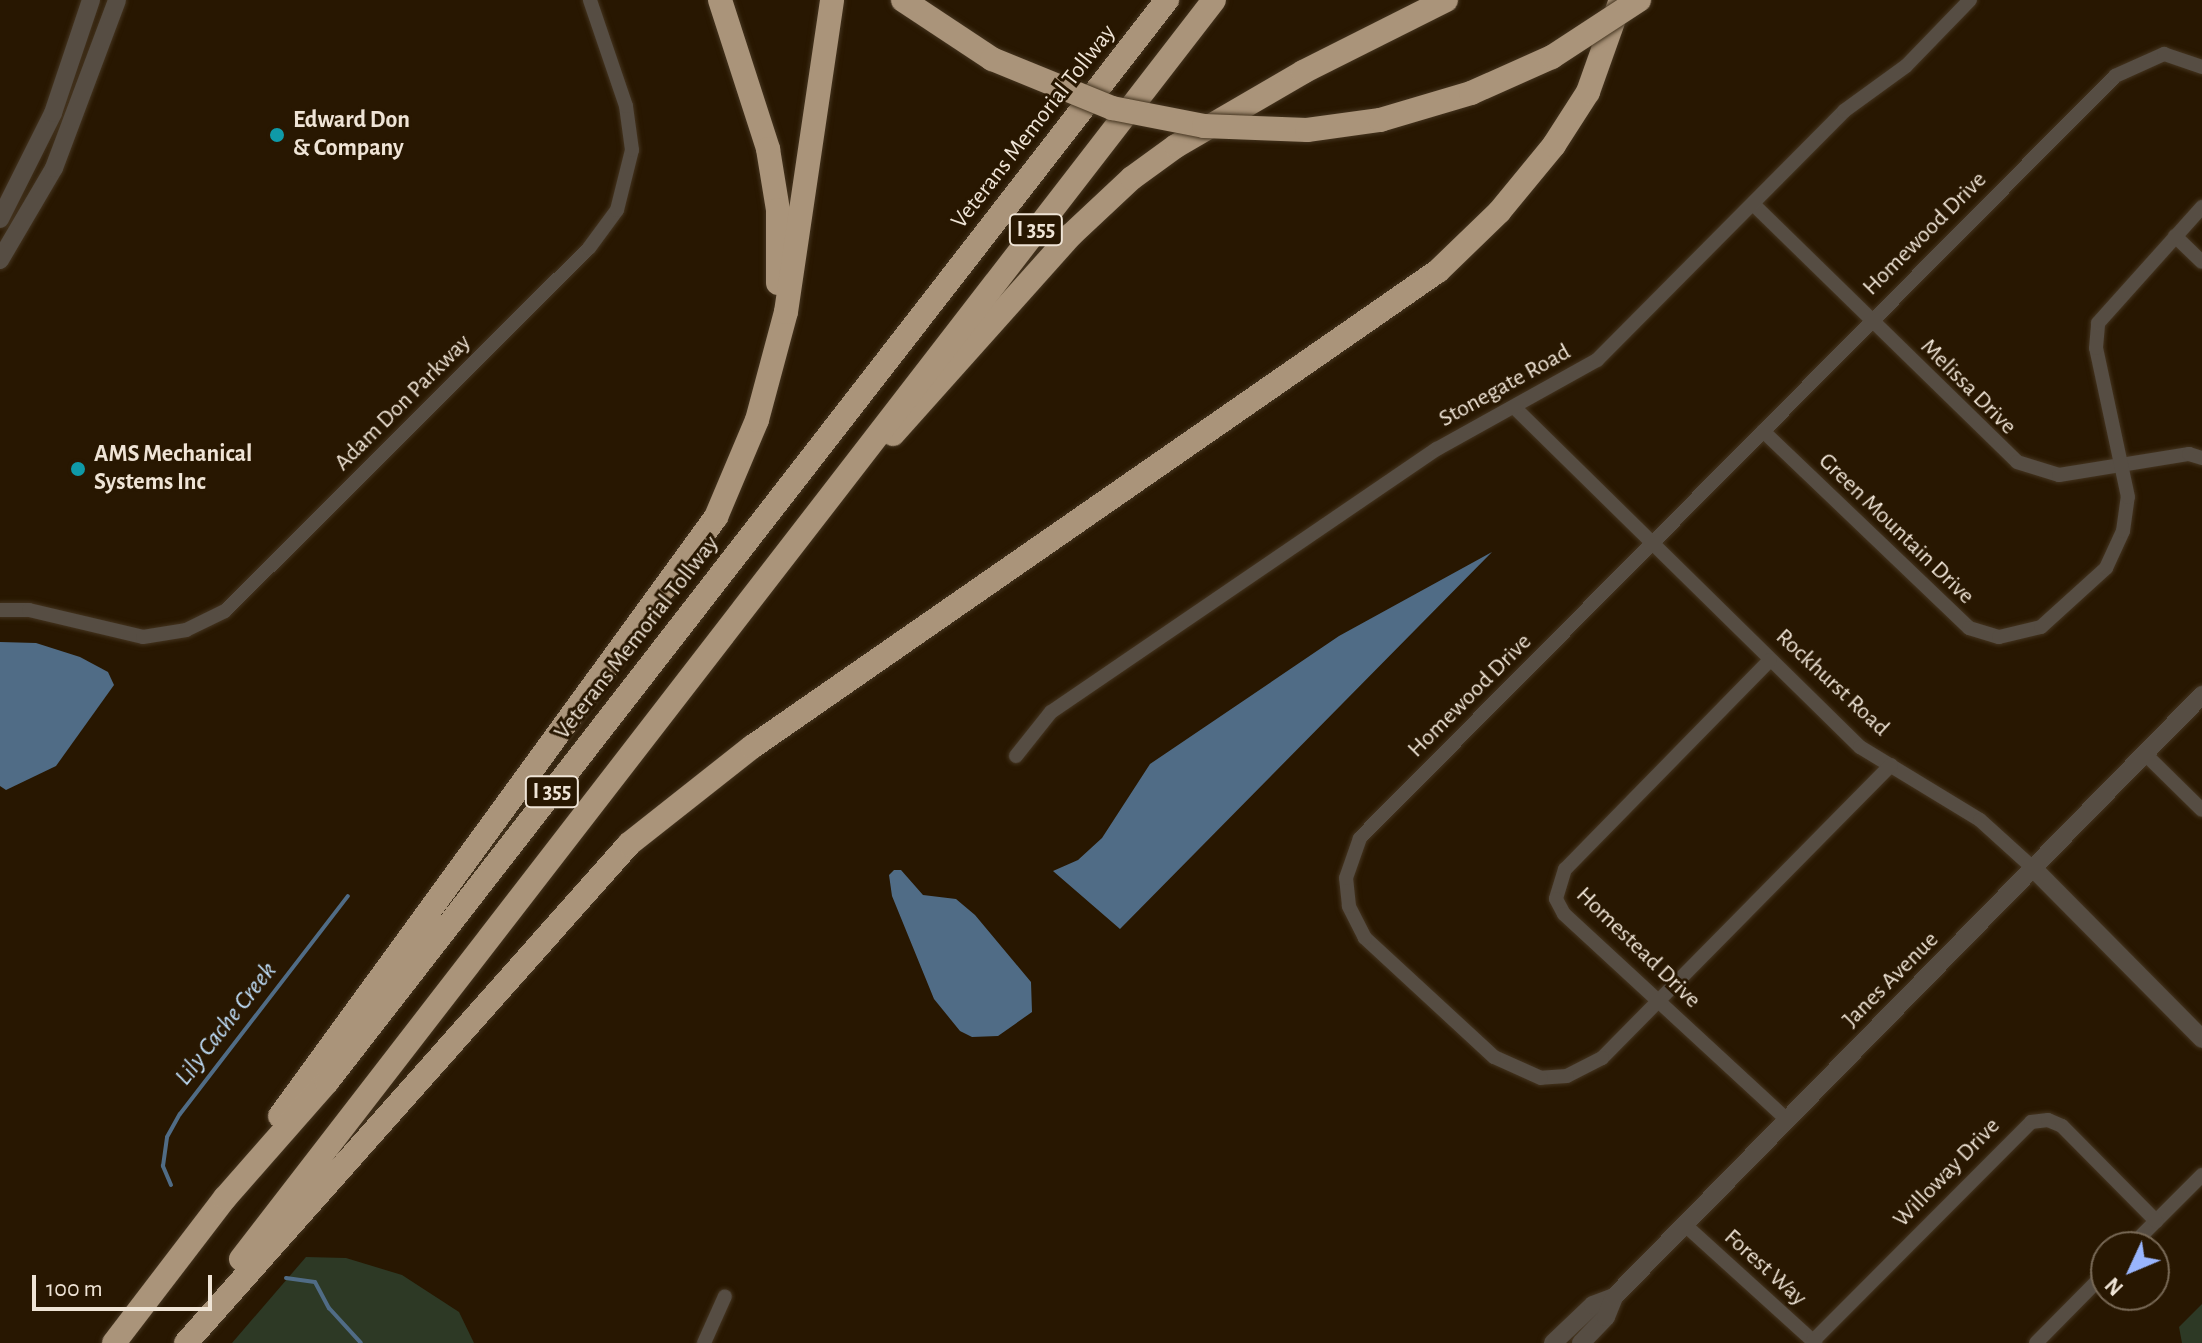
<!DOCTYPE html>
<html>
<head>
<meta charset="utf-8">
<style>
	body { margin:0 }
	#map { position:relative; width:2202px; height:1343px; overflow:hidden; background:#281701; font-family:"Alegreya Sans",sans-serif }
	div>[style] { position:absolute }
	.green>* { inset:0; background:#2d3925 }
	.water>* { inset:0; background:#506c86 }
	.stream>* { height:4px; margin:-2px; padding:0 2px; transform-origin:2px; border-radius:2px; background:#506c86 }
	.roads { filter:drop-shadow(0 0 2px #44341f) drop-shadow(0 0 2px #44341f) }
	.minor>* { height:14px; margin:-7px; padding:0 7px; transform-origin:7px; border-radius:7px; background:#564d43 }
	.tertiary>* { height:18px; margin:-9px; padding:0 9px; transform-origin:9px; border-radius:9px; background:#564d43 }
	.motorway>* { height:24px; margin:-12px; padding:0 12px; transform-origin:12px; border-radius:12px; background:#aa947a }
	.bridges { filter:drop-shadow(0 0 2px #44341f) drop-shadow(0 0 2px #44341f) }
	.motorway-bridge>* { height:24px; margin:-12px; padding:0 12px; transform-origin:12px; border-radius:12px; background:#aa947a }
	.dots>* { width:22px; height:22px; translate:-50% -50%; box-sizing:border-box; border:4px solid #281701; border-radius:50% }
	span { translate:-50% -50%; white-space:nowrap; text-align:center; line-height:1.15; -webkit-text-stroke:6px #281701; paint-order:stroke }
	.shield-label span { padding:2px 6px; background:#281701; border:2px solid; border-radius:6px; -webkit-text-stroke-width:0 }
	.shield-label { font-size:22px; color:#efe4d6; font-weight:700 }
	.poi-label { font-size:24px; color:#efe4d6; font-weight:700 }
	.left { translate:0 -50%; text-align:left }
	.street-label { font-size:24px; color:#efe4d6 }
	.water-label { font-size:26px; color:#bddbf6; font-style:italic }
	.north { position:absolute; left:2090px; top:1231px; width:80px; height:80px; box-sizing:border-box; background:#281701; border:2px solid #786956; border-radius:50%; rotate:226deg; font-size:22px; font-weight:700; line-height:32px; text-align:center; color:#efe4d6 }
	.north::after { content:''; display:block; margin:auto; width:28px; height:36px; background:#99b5fd; clip-path:polygon(50% 0,100% 100%,50% 72%,0 100%) }
	.scale { position:absolute; left:32px; top:1275px; width:180px; height:36px; box-sizing:border-box; border:4px solid #efe4d6; border-top:0; padding-left:10px; font-size:24px; line-height:28px; white-space:nowrap; color:#efe4d6; -webkit-text-stroke:6px #281701; paint-order:stroke }
</style>
</head>
<body>
<div id="map">
	<div class="green">
		<i style="clip-path:polygon(306px 1257px,346px 1258px,402px 1275px,459px 1312px,474px 1343px,232px 1343px)"></i>
		<i style="clip-path:polygon(2202px 1304px,2202px 1343px,2182px 1343px,2179px 1327px)"></i>
	</div>
	<div class="water">
		<i style="clip-path:polygon(1492px 552px,1120px 929px,1053px 871px,1078px 860px,1102px 838px,1150px 764px,1339px 636px)"></i>
		<i style="clip-path:polygon(0 642px,36px 643px,80px 657px,108px 672px,114px 685px,56px 766px,6px 790px,0 786px)"></i>
		<i style="clip-path:polygon(894px 870px,901px 870px,923px 895px,956px 899px,975px 915px,1031px 982px,1032px 1012px,998px 1036px,972px 1037px,960px 1031px,934px 999px,892px 896px,889px 875px)"></i>
	</div>
	<div class="stream">
		<i style="left:171px;top:1185px;width:21px;rotate:-113deg"></i>
		<i style="left:163px;top:1166px;width:29px;rotate:-82deg"></i>
		<i style="left:167px;top:1137px;width:26px;rotate:-61deg"></i>
		<i style="left:180px;top:1114px;width:275px;rotate:-52.4deg"></i>
		<i style="left:286px;top:1278px;width:29px;rotate:8deg"></i>
		<i style="left:315px;top:1282px;width:30px;rotate:62deg"></i>
		<i style="left:329px;top:1308px;width:47px;rotate:47.6deg"></i>
	</div>
	<div class="roads">
		<div class="minor">
			<i style="left:1755px;top:206px;width:366px;rotate:44.3deg"></i>
			<i style="left:2017px;top:462px;width:44px;rotate:17.2deg"></i>
			<i style="left:2059px;top:475px;width:132px;rotate:-9.2deg"></i>
			<i style="left:2189px;top:454px;width:14px;rotate:17deg"></i>
			<i style="left:2175px;top:236px;width:37px;rotate:44deg"></i>
			<i style="left:1515px;top:408px;width:484px;rotate:44.5deg"></i>
			<i style="left:1860px;top:747px;width:140px;rotate:31.3deg"></i>
			<i style="left:1980px;top:820px;width:73px;rotate:42.2deg"></i>
			<i style="left:1763px;top:431px;width:285px;rotate:43.7deg"></i>
			<i style="left:1969px;top:628px;width:31px;rotate:17deg"></i>
			<i style="left:1999px;top:637px;width:43px;rotate:-13.4deg"></i>
			<i style="left:2041px;top:627px;width:88px;rotate:-42.2deg"></i>
			<i style="left:2106px;top:568px;width:41px;rotate:-65.3deg"></i>
			<i style="left:2123px;top:531px;width:34px;rotate:-82deg"></i>
			<i style="left:2128px;top:497px;width:152px;rotate:-102.1deg"></i>
			<i style="left:2096px;top:348px;width:25px;rotate:-85deg"></i>
			<i style="left:2098px;top:323px;width:156px;rotate:-48.1deg"></i>
			<i style="left:0;top:610px;width:29px"></i>
			<i style="left:29px;top:610px;width:117px;rotate:13.3deg"></i>
			<i style="left:143px;top:637px;width:44px;rotate:-9.2deg"></i>
			<i style="left:186px;top:630px;width:43px;rotate:-26deg"></i>
			<i style="left:225px;top:611px;width:514px;rotate:-44.92deg"></i>
			<i style="left:589px;top:248px;width:47px;rotate:-53.6deg"></i>
			<i style="left:617px;top:210px;width:62px;rotate:-76deg"></i>
			<i style="left:632px;top:150px;width:44px;rotate:-97.8deg"></i>
			<i style="left:626px;top:106px;width:112px;rotate:-108.8deg"></i>
			<i style="left:1770px;top:660px;width:293px;rotate:134.4deg"></i>
			<i style="left:1565px;top:869px;width:31px;rotate:107deg"></i>
			<i style="left:1556px;top:899px;width:17px;rotate:62deg"></i>
			<i style="left:1564px;top:914px;width:304px;rotate:42.7deg"></i>
			<i style="left:2146px;top:755px;width:78px;rotate:44.5deg"></i>
			<i style="left:1016px;top:756px;width:56px;rotate:-51.5deg"></i>
			<i style="left:1051px;top:712px;width:467px;rotate:-34.3deg"></i>
			<i style="left:1437px;top:449px;width:183px;rotate:-29.1deg"></i>
			<i style="left:1597px;top:360px;width:351px;rotate:-45.2deg"></i>
			<i style="left:1844px;top:111px;width:77px;rotate:-36deg"></i>
			<i style="left:1906px;top:66px;width:92px;rotate:-45.9deg"></i>
			<i style="left:1891px;top:765px;width:412px;rotate:134.6deg"></i>
			<i style="left:1602px;top:1058px;width:39px;rotate:153deg"></i>
			<i style="left:1567px;top:1076px;width:26px;rotate:176deg"></i>
			<i style="left:1541px;top:1078px;width:51px;rotate:-155.9deg"></i>
			<i style="left:1494px;top:1057px;width:176px;rotate:-137.3deg"></i>
			<i style="left:1365px;top:938px;width:36px;rotate:-117deg"></i>
			<i style="left:1349px;top:906px;width:28px;rotate:-96deg"></i>
			<i style="left:1346px;top:878px;width:42px;rotate:-70.7deg"></i>
			<i style="left:1360px;top:838px;width:1073px;rotate:-45.26deg"></i>
			<i style="left:2115px;top:76px;width:54px;rotate:-24.2deg"></i>
			<i style="left:2164px;top:54px;width:40px;rotate:18.9deg"></i>
			<i style="left:1685px;top:1225px;width:176px;rotate:42.2deg"></i>
			<i style="left:2130px;top:1247px;width:102px;rotate:-45deg"></i>
			<i style="left:1813px;top:1341px;width:309px;rotate:-45.1deg"></i>
			<i style="left:2031px;top:1122px;width:17px;rotate:-7deg"></i>
			<i style="left:2048px;top:1120px;width:15px;rotate:23deg"></i>
			<i style="left:2062px;top:1126px;width:134px;rotate:45.3deg"></i>
			<i style="left:704px;top:1343px;width:51px;rotate:-65.9deg"></i>
			<i style="left:2036px;top:1343px;width:100px;rotate:-45.4deg"></i>
		</div>
		<div class="tertiary">
			<i style="left:0;top:219px;width:119px;rotate:-63.4deg"></i>
			<i style="left:53px;top:113px;width:119px;rotate:-71.4deg"></i>
			<i style="left:0;top:260px;width:107px;rotate:-59.6deg"></i>
			<i style="left:54px;top:168px;width:179px;rotate:-69.4deg"></i>
			<i style="left:2034px;top:869px;width:239px;rotate:45.3deg"></i>
			<i style="left:1553px;top:1343px;width:55px;rotate:-43.5deg"></i>
			<i style="left:1593px;top:1305px;width:22px;rotate:-21deg"></i>
			<i style="left:1581px;top:1343px;width:36px;rotate:-46deg"></i>
			<i style="left:1606px;top:1317px;width:22px;rotate:-68deg"></i>
			<i style="left:1614px;top:1297px;width:842px;rotate:-45.67deg"></i>
		</div>
		<div class="motorway">
			<i style="left:720px;top:0;width:157px;rotate:72.1deg"></i>
			<i style="left:768px;top:149px;width:62px;rotate:80.7deg"></i>
			<i style="left:778px;top:210px;width:73px;rotate:90deg"></i>
			<i style="left:893px;top:434px;width:267px;rotate:-48.2deg"></i>
			<i style="left:1071px;top:235px;width:83px;rotate:-43.1deg"></i>
			<i style="left:1132px;top:178px;width:54px;rotate:-36deg"></i>
			<i style="left:1176px;top:146px;width:147px;rotate:-30.2deg"></i>
			<i style="left:1303px;top:72px;width:160px;rotate:-26.7deg"></i>
			<i style="left:280px;top:1116px;width:741px;rotate:-53.95deg"></i>
			<i style="left:716px;top:517px;width:105px;rotate:-67.1deg"></i>
			<i style="left:757px;top:420px;width:112px;rotate:-75deg"></i>
			<i style="left:786px;top:312px;width:315px;rotate:-81.6deg"></i>
			<i style="left:241px;top:1259px;width:1591px;rotate:-52.3deg"></i>
			<i style="left:114px;top:1343px;width:183px;rotate:-52.6deg"></i>
			<i style="left:225px;top:1198px;width:154px;rotate:-48.7deg"></i>
			<i style="left:327px;top:1082px;width:1370px;rotate:-52.18deg"></i>
			<i style="left:186px;top:1343px;width:667px;rotate:-48.4deg"></i>
			<i style="left:629px;top:844px;width:157px;rotate:-38.3deg"></i>
			<i style="left:752px;top:747px;width:835px;rotate:-34.76deg"></i>
			<i style="left:1438px;top:271px;width:85px;rotate:-44deg"></i>
			<i style="left:1499px;top:212px;width:87px;rotate:-50.6deg"></i>
			<i style="left:1554px;top:145px;width:63px;rotate:-57.3deg"></i>
			<i style="left:1588px;top:92px;width:96px;rotate:-70.4deg"></i>
		</div>
	</div>
	<div class="bridges">
		<div class="motorway-bridge">
			<i style="left:903px;top:0;width:107px;rotate:33.5deg"></i>
			<i style="left:992px;top:59px;width:130px;rotate:22.2deg"></i>
			<i style="left:1112px;top:108px;width:94px;rotate:11.1deg"></i>
			<i style="left:1204px;top:126px;width:103px;rotate:2.2deg"></i>
			<i style="left:1307px;top:130px;width:74px;rotate:-7.8deg"></i>
			<i style="left:1380px;top:120px;width:95px;rotate:-16.5deg"></i>
			<i style="left:1471px;top:93px;width:89px;rotate:-24deg"></i>
			<i style="left:1552px;top:57px;width:104px;rotate:-33.2deg"></i>
		</div>
	</div>
	<div class="dots">
		<i style="left:277px;top:135px;background:#0f9aa8"></i>
		<i style="left:78px;top:469px;background:#0f9aa8"></i>
	</div>
	<div class="shield-label">
		<span style="left:1036px;top:230px">I 355</span>
		<span style="left:552px;top:792px">I 355</span>
	</div>
	<div class="poi-label">
		<span class="left" style="left:293px;top:135px">Edward Don<br>&amp; Company</span>
		<span class="left" style="left:94px;top:469px">AMS Mechanical<br>Systems Inc</span>
	</div>
	<div class="street-label">
		<span style="left:1034px;top:127px;rotate:-52deg">Veterans Memorial Tollway</span>
		<span style="left:1925px;top:234px;rotate:-45deg">Homewood Drive</span>
		<span style="left:1505px;top:386px;rotate:-29deg">Stonegate Road</span>
		<span style="left:1968px;top:387px;rotate:45deg">Melissa Drive</span>
		<span style="left:403px;top:403px;rotate:-45deg">Adam Don Parkway</span>
		<span style="left:1896px;top:529px;rotate:44deg">Green Mountain Drive</span>
		<span style="left:637px;top:638px;rotate:-52deg">Veterans Memorial Tollway</span>
		<span style="left:1832px;top:683px;rotate:43deg">Rockhurst Road</span>
		<span style="left:1470px;top:696px;rotate:-45deg">Homewood Drive</span>
		<span style="left:1638px;top:948px;rotate:44deg">Homestead Drive</span>
		<span style="left:1891px;top:980px;rotate:-45deg">Janes Avenue</span>
		<span style="left:1947px;top:1173px;rotate:-46deg">Willoway Drive</span>
		<span style="left:1765px;top:1268px;rotate:42deg">Forest Way</span>
	</div>
	<div class="water-label">
		<span style="left:226px;top:1024px;rotate:-52deg">Lily Cache Creek</span>
	</div>
	<div class="north">N</div>
	<div class="scale">100 m</div>
</div>
</body>
</html>
